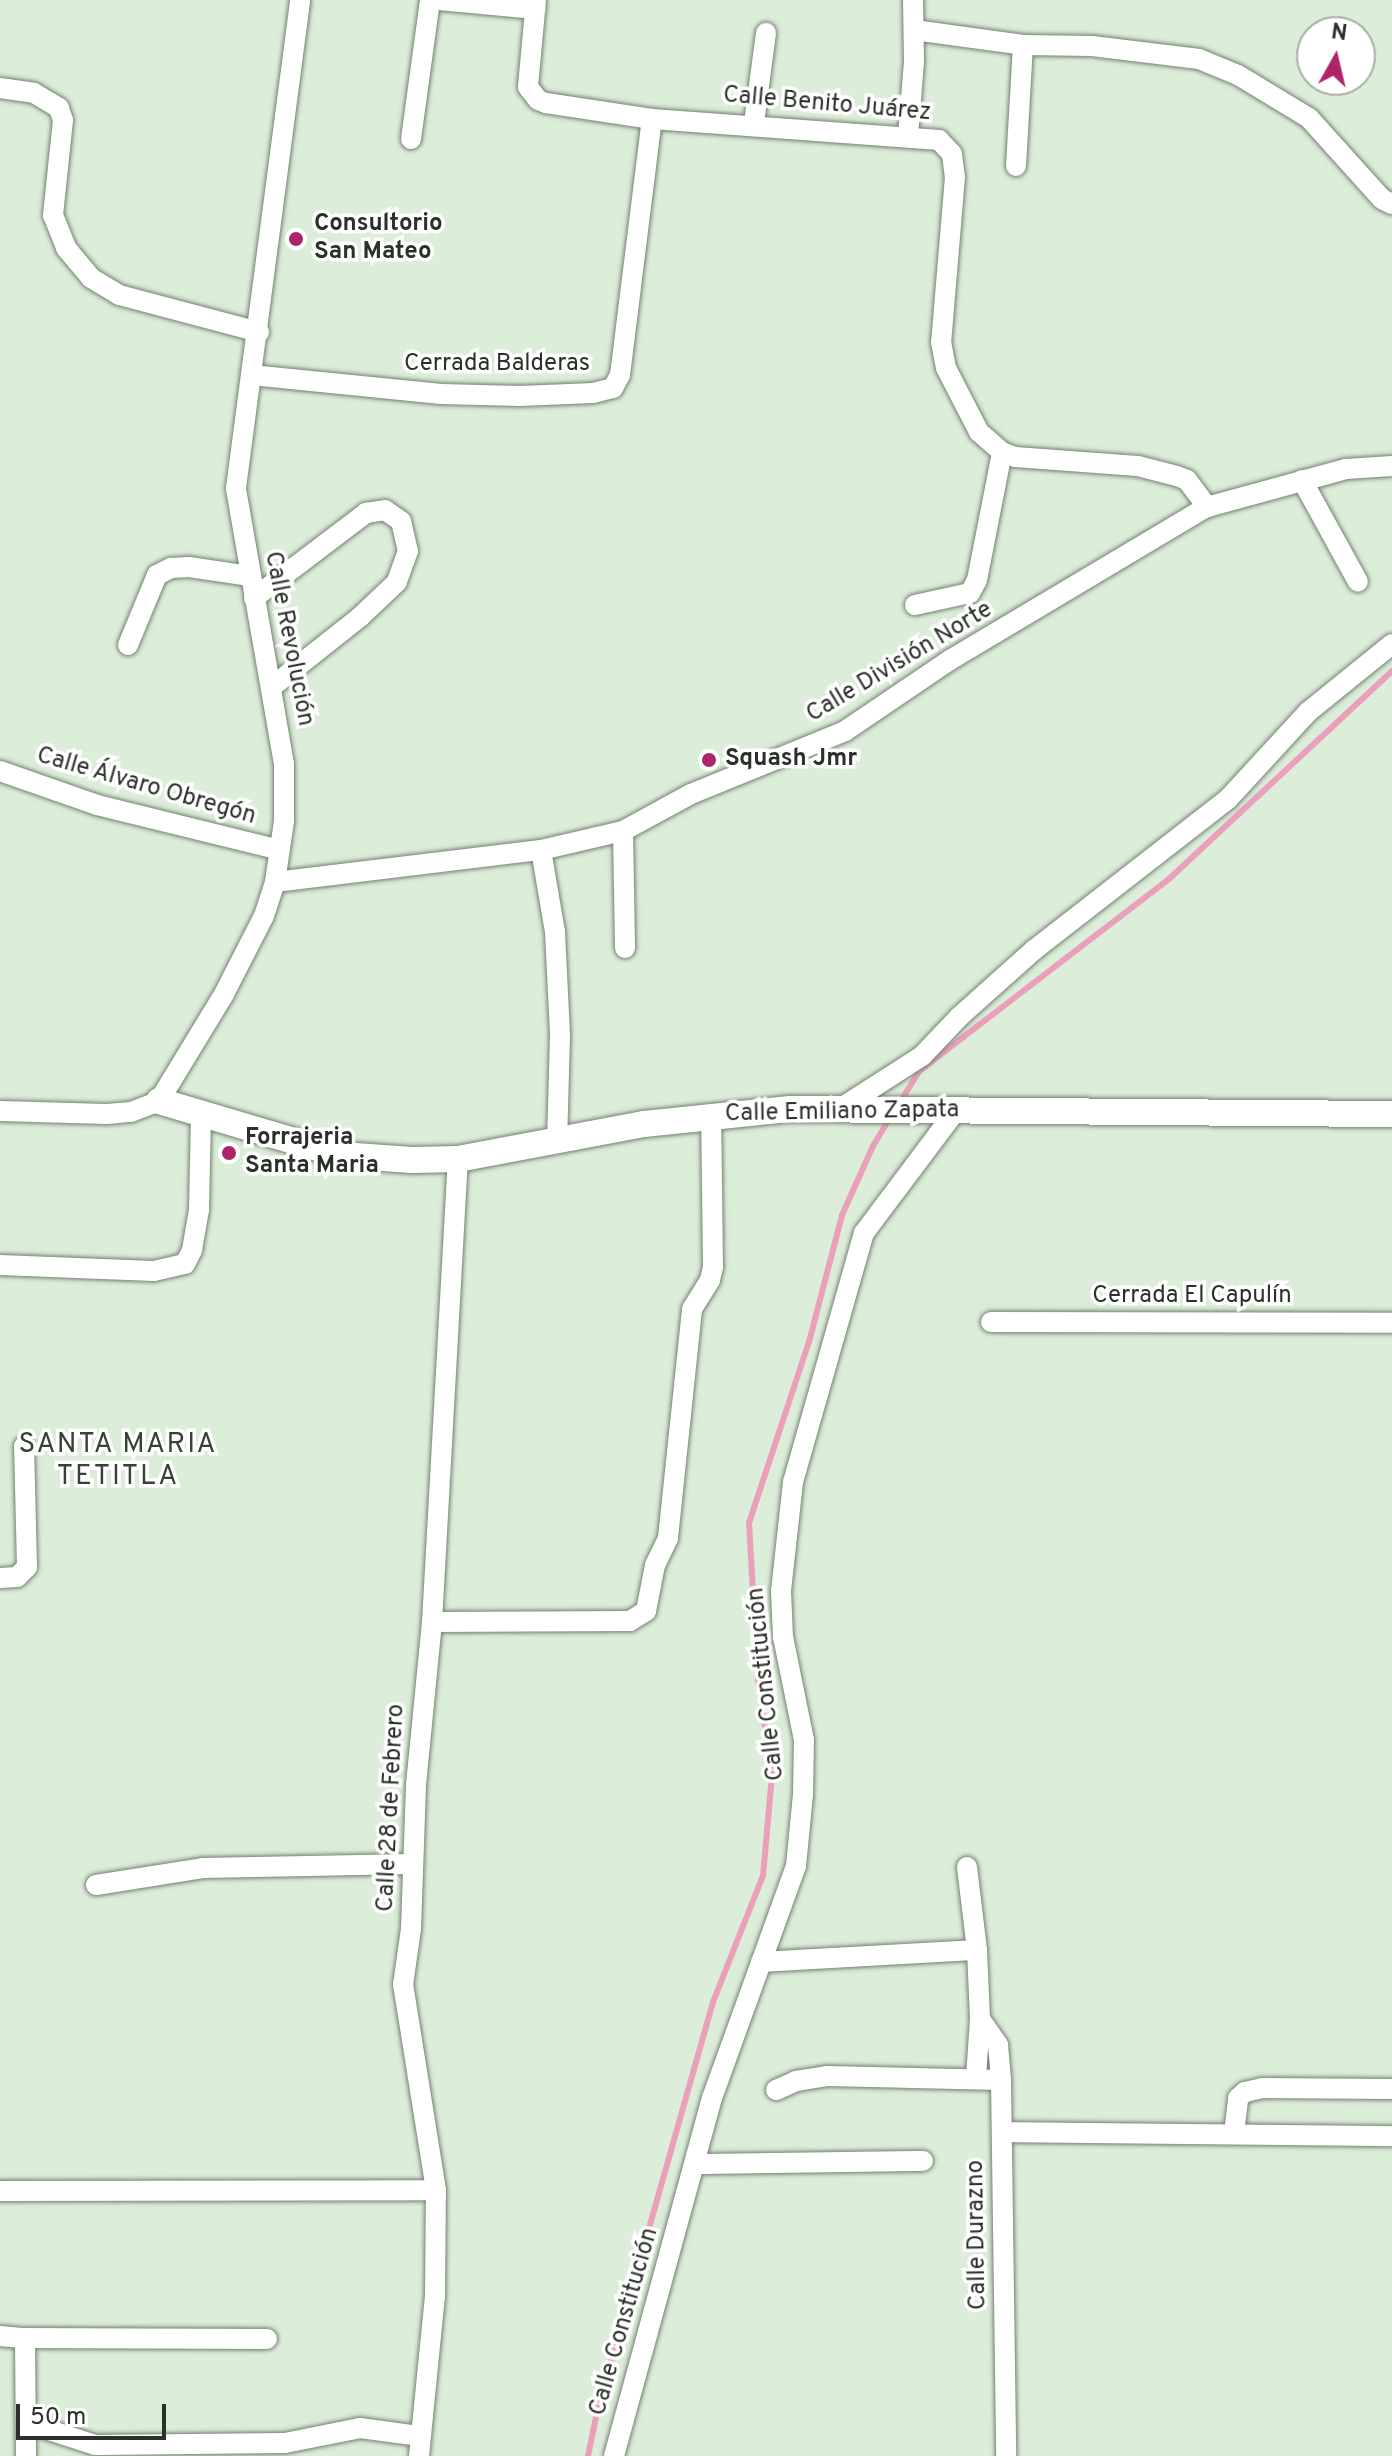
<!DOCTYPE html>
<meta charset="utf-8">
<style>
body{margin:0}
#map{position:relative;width:1392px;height:2456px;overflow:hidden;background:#dcedd9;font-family:Overpass,sans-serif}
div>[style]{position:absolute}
.stream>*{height:6px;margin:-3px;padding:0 3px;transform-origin:3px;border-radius:3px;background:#eaa0bb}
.roads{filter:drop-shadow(0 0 2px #728270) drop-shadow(0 0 2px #728270)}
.minor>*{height:20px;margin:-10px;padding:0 10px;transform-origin:10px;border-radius:10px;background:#fff}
.tertiary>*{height:26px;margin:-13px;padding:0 13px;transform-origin:13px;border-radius:13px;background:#fff}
.dots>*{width:22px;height:22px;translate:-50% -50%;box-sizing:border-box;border:4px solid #fff;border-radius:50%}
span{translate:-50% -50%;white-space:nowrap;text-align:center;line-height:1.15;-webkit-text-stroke:7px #fff;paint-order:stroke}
.street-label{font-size:24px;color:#2a3129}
.poi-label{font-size:24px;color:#2a3129;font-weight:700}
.left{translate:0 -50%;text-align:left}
.quarter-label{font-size:28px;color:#354333;letter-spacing:2px}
.north{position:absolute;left:1296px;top:16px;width:80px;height:80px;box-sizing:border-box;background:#fff;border:2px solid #aaada9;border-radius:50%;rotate:8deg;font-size:22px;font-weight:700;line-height:32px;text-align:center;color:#2a3129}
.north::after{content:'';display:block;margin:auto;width:28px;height:36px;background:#ad2568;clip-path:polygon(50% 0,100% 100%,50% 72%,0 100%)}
.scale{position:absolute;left:16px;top:2404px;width:150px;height:36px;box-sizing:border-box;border:4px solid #2a3129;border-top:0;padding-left:10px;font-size:24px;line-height:28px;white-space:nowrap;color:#2a3129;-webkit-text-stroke:6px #fff;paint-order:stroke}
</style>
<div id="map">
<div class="stream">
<div style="left:900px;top:1102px;width:36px;rotate:-58deg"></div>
<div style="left:919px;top:1071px;width:315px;rotate:-37.5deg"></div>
<div style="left:1169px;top:879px;width:305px;rotate:-43deg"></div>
<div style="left:588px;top:2456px;width:45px;rotate:-78.4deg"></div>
<div style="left:597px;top:2412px;width:426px;rotate:-74.2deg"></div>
<div style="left:713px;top:2002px;width:136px;rotate:-68.4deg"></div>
<div style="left:763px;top:1876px;width:101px;rotate:-84.9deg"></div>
<div style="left:772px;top:1775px;width:97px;rotate:-98.3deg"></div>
<div style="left:758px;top:1679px;width:156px;rotate:-93.3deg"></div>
<div style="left:749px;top:1523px;width:191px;rotate:-71.7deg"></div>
<div style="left:809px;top:1342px;width:131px;rotate:-75.4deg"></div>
<div style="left:842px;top:1215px;width:76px;rotate:-65.8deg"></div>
<div style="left:873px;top:1146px;width:33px;rotate:-59deg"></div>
</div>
<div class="roads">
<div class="minor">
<div style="left:439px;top:0;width:97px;rotate:5.3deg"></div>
<div style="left:536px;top:0;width:87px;rotate:95.3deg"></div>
<div style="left:528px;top:87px;width:16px;rotate:52deg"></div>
<div style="left:538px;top:100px;width:9px;rotate:21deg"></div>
<div style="left:546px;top:103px;width:107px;rotate:8.6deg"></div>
<div style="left:652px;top:119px;width:288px;rotate:4.2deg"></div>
<div style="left:939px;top:140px;width:19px;rotate:47deg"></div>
<div style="left:952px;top:154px;width:23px;rotate:83deg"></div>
<div style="left:955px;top:177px;width:166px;rotate:94.8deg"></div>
<div style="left:941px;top:342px;width:26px;rotate:79deg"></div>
<div style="left:946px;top:368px;width:72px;rotate:62.7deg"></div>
<div style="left:979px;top:432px;width:30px;rotate:41deg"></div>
<div style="left:1002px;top:452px;width:14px;rotate:21deg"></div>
<div style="left:1015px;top:457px;width:123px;rotate:4.2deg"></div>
<div style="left:1138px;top:466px;width:40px;rotate:14.4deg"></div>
<div style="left:1177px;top:476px;width:11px;rotate:22deg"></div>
<div style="left:1187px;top:480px;width:34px;rotate:53deg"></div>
<div style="left:914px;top:30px;width:110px;rotate:7.8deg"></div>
<div style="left:1023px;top:45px;width:69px;rotate:0.8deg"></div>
<div style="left:1092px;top:46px;width:108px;rotate:6.9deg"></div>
<div style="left:1199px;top:59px;width:42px;rotate:22.3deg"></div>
<div style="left:1238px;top:75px;width:83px;rotate:31.2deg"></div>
<div style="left:1309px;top:118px;width:109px;rotate:48deg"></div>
<div style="left:1382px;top:199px;width:11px;rotate:27deg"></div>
<div style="left:0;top:88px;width:34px;rotate:8deg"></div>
<div style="left:34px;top:93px;width:29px;rotate:31deg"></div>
<div style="left:59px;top:108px;width:13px;rotate:72deg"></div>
<div style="left:63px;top:120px;width:96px;rotate:96deg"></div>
<div style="left:53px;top:215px;width:35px;rotate:68deg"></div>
<div style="left:66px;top:248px;width:39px;rotate:50deg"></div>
<div style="left:91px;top:278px;width:33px;rotate:31deg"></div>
<div style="left:119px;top:295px;width:145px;rotate:14.8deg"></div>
<div style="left:754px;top:123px;width:91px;rotate:-82.4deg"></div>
<div style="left:908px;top:136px;width:74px;rotate:-85.4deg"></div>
<div style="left:914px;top:62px;width:62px;rotate:-90.9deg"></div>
<div style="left:411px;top:139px;width:140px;rotate:-82.2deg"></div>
<div style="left:1016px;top:166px;width:121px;rotate:-86.7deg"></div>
<div style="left:251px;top:375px;width:191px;rotate:5.7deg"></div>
<div style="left:441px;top:394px;width:79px;rotate:1.5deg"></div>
<div style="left:520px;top:396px;width:73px;rotate:-2.4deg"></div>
<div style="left:593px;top:393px;width:21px;rotate:-14deg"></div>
<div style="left:613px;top:388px;width:15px;rotate:-62deg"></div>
<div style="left:620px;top:375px;width:258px;rotate:-82.9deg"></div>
<div style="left:1302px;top:480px;width:116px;rotate:61.2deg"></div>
<div style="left:254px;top:598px;width:141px;rotate:-37.2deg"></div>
<div style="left:366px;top:513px;width:19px;rotate:-9deg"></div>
<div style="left:385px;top:510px;width:19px;rotate:35deg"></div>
<div style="left:401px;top:521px;width:31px;rotate:77deg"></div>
<div style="left:408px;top:551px;width:33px;rotate:110deg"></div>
<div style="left:397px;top:582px;width:51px;rotate:136.6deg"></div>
<div style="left:360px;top:617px;width:111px;rotate:141.6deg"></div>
<div style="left:915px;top:605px;width:56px;rotate:-12.3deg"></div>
<div style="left:970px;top:593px;width:15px;rotate:-62deg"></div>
<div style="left:977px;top:580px;width:130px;rotate:-78.9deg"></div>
<div style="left:128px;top:645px;width:76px;rotate:-67.5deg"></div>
<div style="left:157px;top:575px;width:16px;rotate:-27deg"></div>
<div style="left:171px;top:568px;width:18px;rotate:-3deg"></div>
<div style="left:189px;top:567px;width:62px;rotate:8.4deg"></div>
<div style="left:0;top:771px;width:103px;rotate:19.3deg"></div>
<div style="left:97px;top:805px;width:188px;rotate:13.8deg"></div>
<div style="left:623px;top:831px;width:117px;rotate:89deg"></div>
<div style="left:541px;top:850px;width:83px;rotate:80.3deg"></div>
<div style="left:555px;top:932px;width:104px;rotate:87.2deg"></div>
<div style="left:560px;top:1036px;width:105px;rotate:91.6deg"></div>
<div style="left:275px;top:882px;width:268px;rotate:-6.9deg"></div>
<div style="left:541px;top:850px;width:84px;rotate:-13deg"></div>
<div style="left:623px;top:831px;width:77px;rotate:-28.6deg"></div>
<div style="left:691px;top:794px;width:166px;rotate:-22.2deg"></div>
<div style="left:845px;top:731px;width:127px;rotate:-34.1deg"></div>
<div style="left:950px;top:660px;width:299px;rotate:-30.8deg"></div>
<div style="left:1207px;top:507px;width:144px;rotate:-15.3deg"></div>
<div style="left:1346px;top:469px;width:46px;rotate:-3.7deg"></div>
<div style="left:841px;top:1108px;width:96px;rotate:-32.7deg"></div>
<div style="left:922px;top:1056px;width:54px;rotate:-46.5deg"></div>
<div style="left:959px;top:1017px;width:101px;rotate:-41.8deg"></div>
<div style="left:1034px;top:950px;width:246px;rotate:-37.9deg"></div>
<div style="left:1228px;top:799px;width:118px;rotate:-47.4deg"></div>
<div style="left:1308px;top:712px;width:108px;rotate:-39deg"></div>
<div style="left:0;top:1111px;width:107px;rotate:1.6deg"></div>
<div style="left:107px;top:1114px;width:24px;rotate:-5deg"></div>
<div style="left:131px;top:1112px;width:30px;rotate:-21deg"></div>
<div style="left:159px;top:1101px;width:125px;rotate:-58.7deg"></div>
<div style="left:224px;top:994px;width:88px;rotate:-62.9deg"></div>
<div style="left:264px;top:916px;width:36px;rotate:-72deg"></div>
<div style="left:275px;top:882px;width:62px;rotate:-81.6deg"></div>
<div style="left:284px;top:821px;width:57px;rotate:-90deg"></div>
<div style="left:284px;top:764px;width:280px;rotate:-99.9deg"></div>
<div style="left:236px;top:488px;width:492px;rotate:-82.5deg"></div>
<div style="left:0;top:1265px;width:154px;rotate:2.2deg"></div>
<div style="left:154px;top:1271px;width:32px;rotate:-13deg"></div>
<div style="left:185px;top:1264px;width:16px;rotate:-63deg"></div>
<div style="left:192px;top:1250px;width:41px;rotate:-80.1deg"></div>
<div style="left:199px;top:1210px;width:96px;rotate:-88.8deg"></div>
<div style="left:991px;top:1322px;width:401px;rotate:0.1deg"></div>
<div style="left:0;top:1578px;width:17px;rotate:-3deg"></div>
<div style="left:17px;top:1577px;width:14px;rotate:-45deg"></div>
<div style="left:27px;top:1567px;width:121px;rotate:-91.4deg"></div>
<div style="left:432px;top:1622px;width:198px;rotate:-0.3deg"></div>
<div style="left:630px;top:1621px;width:19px;rotate:-32deg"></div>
<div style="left:646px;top:1611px;width:47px;rotate:-78.9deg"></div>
<div style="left:655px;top:1565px;width:30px;rotate:-64deg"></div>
<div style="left:668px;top:1538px;width:230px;rotate:-84deg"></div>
<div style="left:692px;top:1309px;width:34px;rotate:-58deg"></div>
<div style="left:710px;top:1280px;width:13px;rotate:-77deg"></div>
<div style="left:713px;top:1267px;width:153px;rotate:-90.7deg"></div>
<div style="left:967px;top:1867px;width:84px;rotate:83.1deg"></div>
<div style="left:977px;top:1950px;width:69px;rotate:87.5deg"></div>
<div style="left:980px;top:2019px;width:59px;rotate:93.9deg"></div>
<div style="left:96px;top:1885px;width:108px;rotate:-9deg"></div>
<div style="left:203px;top:1868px;width:209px;rotate:-1.1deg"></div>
<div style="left:761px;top:1962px;width:216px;rotate:-3.2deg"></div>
<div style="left:980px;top:2019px;width:32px;rotate:55deg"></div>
<div style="left:998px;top:2045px;width:35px;rotate:85deg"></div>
<div style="left:1001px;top:2080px;width:376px;rotate:89.2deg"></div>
<div style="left:776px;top:2090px;width:22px;rotate:-24deg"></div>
<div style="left:796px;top:2081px;width:31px;rotate:-9deg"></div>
<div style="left:827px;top:2076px;width:174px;rotate:1.3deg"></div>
<div style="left:1003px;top:2132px;width:389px;rotate:0.6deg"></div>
<div style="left:1234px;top:2133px;width:35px;rotate:-83deg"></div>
<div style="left:1238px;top:2098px;width:9px;rotate:-41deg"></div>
<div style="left:1245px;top:2092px;width:17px;rotate:-13deg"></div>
<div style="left:1262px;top:2088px;width:130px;rotate:0.4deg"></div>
<div style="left:695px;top:2164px;width:228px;rotate:-0.8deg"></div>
<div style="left:0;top:2191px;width:436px;rotate:-0.1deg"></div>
<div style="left:0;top:2336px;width:25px;rotate:5deg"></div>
<div style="left:25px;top:2338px;width:118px;rotate:89.5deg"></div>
<div style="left:25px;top:2338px;width:242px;rotate:0.2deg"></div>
<div style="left:27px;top:2423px;width:71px;rotate:17.9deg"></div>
<div style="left:95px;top:2445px;width:190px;rotate:-0.6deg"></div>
<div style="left:285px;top:2443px;width:76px;rotate:-11.3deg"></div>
<div style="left:360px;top:2428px;width:61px;rotate:7.6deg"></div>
<div style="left:419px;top:2456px;width:160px;rotate:-84.3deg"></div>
<div style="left:435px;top:2297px;width:107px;rotate:-89.5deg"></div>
<div style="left:436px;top:2190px;width:208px;rotate:-99.1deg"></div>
<div style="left:403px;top:1985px;width:57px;rotate:-81.9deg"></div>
<div style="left:411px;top:1929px;width:144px;rotate:-88deg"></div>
<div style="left:416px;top:1785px;width:164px;rotate:-84.4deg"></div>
<div style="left:432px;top:1622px;width:464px;rotate:-86.8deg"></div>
<div style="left:614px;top:2456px;width:371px;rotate:-74.7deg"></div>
<div style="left:712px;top:2098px;width:247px;rotate:-70.1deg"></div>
<div style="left:796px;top:1866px;width:71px;rotate:-84.4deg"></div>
<div style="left:803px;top:1795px;width:55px;rotate:-89deg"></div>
<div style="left:804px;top:1740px;width:105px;rotate:-101.5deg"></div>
<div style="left:783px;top:1637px;width:46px;rotate:-92.5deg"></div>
<div style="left:781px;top:1591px;width:110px;rotate:-83.7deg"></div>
<div style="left:793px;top:1482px;width:259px;rotate:-74.1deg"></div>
<div style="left:864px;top:1233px;width:151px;rotate:-53.1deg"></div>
</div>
<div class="tertiary">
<div style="left:159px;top:1101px;width:190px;rotate:16.5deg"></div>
<div style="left:341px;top:1155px;width:71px;rotate:4deg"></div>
<div style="left:412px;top:1160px;width:46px;rotate:-1.2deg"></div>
<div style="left:458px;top:1159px;width:189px;rotate:-10.7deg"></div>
<div style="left:644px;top:1124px;width:147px;rotate:-5.9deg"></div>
<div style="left:790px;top:1109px;width:602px;rotate:0.48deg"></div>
</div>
</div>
<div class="dots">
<div style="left:296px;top:239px;background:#ad2568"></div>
<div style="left:709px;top:760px;background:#ad2568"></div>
<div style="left:229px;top:1153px;background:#ad2568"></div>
</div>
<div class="street-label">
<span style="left:827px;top:105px;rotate:5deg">Calle Benito Juárez</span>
<span style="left:497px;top:365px">Cerrada Balderas</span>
<span style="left:288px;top:639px;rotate:79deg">Calle Revolución</span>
<span style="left:900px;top:663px;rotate:-31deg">Calle División Norte</span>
<span style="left:146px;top:787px;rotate:16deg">Calle Álvaro Obregón</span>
<span style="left:842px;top:1113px;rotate:-1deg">Calle Emiliano Zapata</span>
<span style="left:1192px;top:1297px">Cerrada El Capulín</span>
<span style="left:767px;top:1684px;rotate:-96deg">Calle Constitución</span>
<span style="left:392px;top:1808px;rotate:-87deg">Calle 28 de Febrero</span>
<span style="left:978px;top:2235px;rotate:-91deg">Calle Durazno</span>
<span style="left:625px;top:2322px;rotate:-74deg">Calle Constitución</span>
</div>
<div class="poi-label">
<span class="left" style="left:314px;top:239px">Consultorio<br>San Mateo</span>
<span class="left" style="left:725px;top:760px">Squash Jmr</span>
<span class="left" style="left:245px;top:1153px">Forrajeria<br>Santa Maria</span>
</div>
<div class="quarter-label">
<span style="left:118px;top:1461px">SANTA MARIA<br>TETITLA</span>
</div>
<div class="north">N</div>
<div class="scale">50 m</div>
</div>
